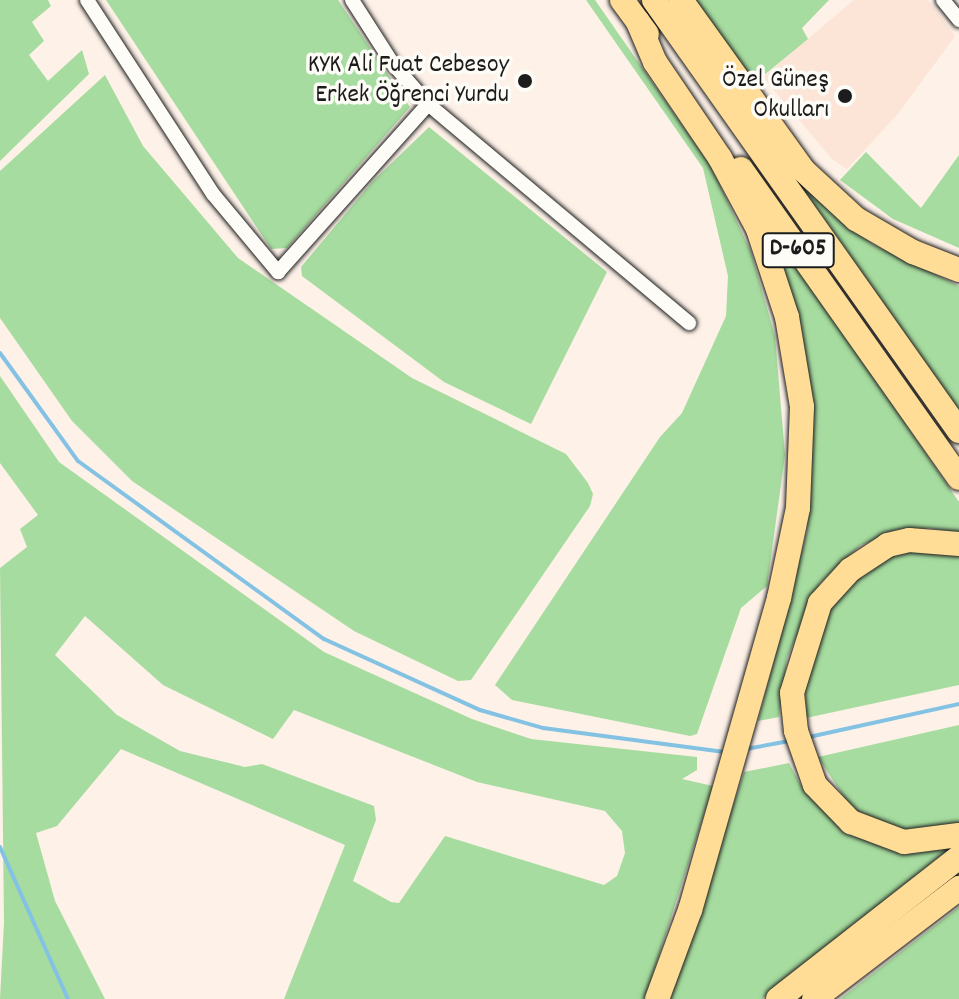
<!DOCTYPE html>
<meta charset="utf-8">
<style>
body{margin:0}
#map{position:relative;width:959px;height:999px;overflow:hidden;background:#fdf1e8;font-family:Dekko,sans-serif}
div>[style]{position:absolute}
.built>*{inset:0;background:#fce4d6}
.green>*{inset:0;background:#a6dc9f}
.stream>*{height:4px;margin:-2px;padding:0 2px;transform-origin:2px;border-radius:2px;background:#84c2e4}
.roads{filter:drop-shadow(0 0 2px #1c1c1c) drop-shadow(0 0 2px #1c1c1c)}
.street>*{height:14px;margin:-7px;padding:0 7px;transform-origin:7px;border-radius:7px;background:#fdfcf7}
.highway>*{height:24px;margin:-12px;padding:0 12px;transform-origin:12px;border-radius:12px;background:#ffdd96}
.dots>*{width:22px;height:22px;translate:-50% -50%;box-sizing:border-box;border:4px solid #fdfcf7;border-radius:50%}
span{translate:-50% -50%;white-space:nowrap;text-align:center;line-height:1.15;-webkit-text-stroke:7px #fdfcf7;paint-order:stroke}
.shield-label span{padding:2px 6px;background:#fdfcf7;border:2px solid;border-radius:6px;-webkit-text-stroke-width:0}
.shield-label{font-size:24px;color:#1c1c1c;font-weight:700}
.poi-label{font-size:26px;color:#1c1c1c}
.right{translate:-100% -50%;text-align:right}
</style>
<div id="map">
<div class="built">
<div style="clip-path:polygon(854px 0,928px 0,955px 36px,897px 115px,847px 169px,832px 159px,763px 77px)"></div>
</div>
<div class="green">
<div style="clip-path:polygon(0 0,48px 0,51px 6px,32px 22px,44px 41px,29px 55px,48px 81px,82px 50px,89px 74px,0 161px)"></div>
<div style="clip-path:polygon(106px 0,338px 0,410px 107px,287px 248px,271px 249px)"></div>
<div style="clip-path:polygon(586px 0,595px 0,712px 168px,751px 252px,775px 336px,785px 455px,767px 586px,741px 608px,697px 734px,690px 736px,512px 700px,495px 685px,660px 437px,682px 413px,726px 316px,728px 276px,703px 168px)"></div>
<div style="clip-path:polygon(694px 0,829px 0,802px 28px,808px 39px,753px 84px)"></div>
<div style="clip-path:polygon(105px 75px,143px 146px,238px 258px,412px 378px,566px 454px,588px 483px,593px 494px,590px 506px,471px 680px,458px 681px,354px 631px,132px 481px,72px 421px,0 318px,0 171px)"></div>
<div style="clip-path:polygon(429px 127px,607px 272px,531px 424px,444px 382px,302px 276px,301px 267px,373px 181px)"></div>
<div style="clip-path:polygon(776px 150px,816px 197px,872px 244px,959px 286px,959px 411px)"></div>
<div style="clip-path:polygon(866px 152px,921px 208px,959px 155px,959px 248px,893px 219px,840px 180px)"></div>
<div style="clip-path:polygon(751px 198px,959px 502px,959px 534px,930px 528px,895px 532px,861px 545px,820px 583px,787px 658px,779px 717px,758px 721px,807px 531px,812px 393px,799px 319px)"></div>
<div style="clip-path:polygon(evenodd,0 376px,59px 462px,324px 652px,472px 719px,531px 739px,697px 757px,697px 770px,682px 779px,713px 786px,645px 999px,284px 999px,345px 845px,121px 749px,57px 826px,36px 833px,55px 901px,105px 999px,0 999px,4px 922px,0 568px,27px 547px,20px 529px,38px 515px,0 463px,0 376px,85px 616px,163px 685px,273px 739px,294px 710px,477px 782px,605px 811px,622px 831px,625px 853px,617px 876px,604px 885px,445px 836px,399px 903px,391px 902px,353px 881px,376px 820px,374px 806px,262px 764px,245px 767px,180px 751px,117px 715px,55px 655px,85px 616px)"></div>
<div style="clip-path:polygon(918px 548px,959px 553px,959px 685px,806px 718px,805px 679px,822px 623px,846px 587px,891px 555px)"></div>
<div style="clip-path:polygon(959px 725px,959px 825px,914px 836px,851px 808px,818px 757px)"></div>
<div style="clip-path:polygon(789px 763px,803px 789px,808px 787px,821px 805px,954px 845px,762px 999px,670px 999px,744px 772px)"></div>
<div style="clip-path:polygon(959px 907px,959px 999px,840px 999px)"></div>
</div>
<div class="stream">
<div style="left:0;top:353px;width:133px;rotate:54.2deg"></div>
<div style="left:78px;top:461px;width:304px;rotate:35.9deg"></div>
<div style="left:324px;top:639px;width:171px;rotate:24.5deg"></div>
<div style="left:480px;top:710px;width:66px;rotate:15.9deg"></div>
<div style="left:543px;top:728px;width:185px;rotate:7.5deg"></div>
<div style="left:809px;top:737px;width:154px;rotate:-12.4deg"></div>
<div style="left:746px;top:749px;width:44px;rotate:-10.5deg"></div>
<div style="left:0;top:847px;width:167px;rotate:65.9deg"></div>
</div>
<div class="roads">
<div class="street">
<div style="left:87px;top:0;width:231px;rotate:57deg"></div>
<div style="left:213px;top:194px;width:102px;rotate:50.2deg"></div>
<div style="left:278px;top:272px;width:225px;rotate:-48.2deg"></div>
<div style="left:352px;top:0;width:76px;rotate:57.4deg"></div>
<div style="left:393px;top:64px;width:53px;rotate:48.8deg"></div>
<div style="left:428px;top:104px;width:341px;rotate:40deg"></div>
<div style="left:943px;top:0;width:26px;rotate:51deg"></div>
</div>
<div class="highway">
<div style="left:622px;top:0;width:42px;rotate:53.7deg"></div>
<div style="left:654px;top:0;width:528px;rotate:54.71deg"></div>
<div style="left:681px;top:0;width:209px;rotate:54.3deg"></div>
<div style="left:803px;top:170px;width:72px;rotate:42.8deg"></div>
<div style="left:856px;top:219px;width:66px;rotate:30.1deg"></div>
<div style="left:913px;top:252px;width:49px;rotate:21.4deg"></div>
<div style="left:638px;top:22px;width:43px;rotate:67deg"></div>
<div style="left:655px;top:62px;width:116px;rotate:55.9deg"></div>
<div style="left:720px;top:158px;width:81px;rotate:61.8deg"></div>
<div style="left:758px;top:229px;width:93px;rotate:71.8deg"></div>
<div style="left:787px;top:317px;width:91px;rotate:80.5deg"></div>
<div style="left:802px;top:407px;width:101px;rotate:92.3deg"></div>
<div style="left:798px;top:508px;width:92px;rotate:101.9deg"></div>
<div style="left:779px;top:598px;width:324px;rotate:105.9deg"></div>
<div style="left:690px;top:910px;width:95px;rotate:110.3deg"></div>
<div style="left:741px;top:169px;width:378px;rotate:54.8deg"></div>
<div style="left:959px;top:544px;width:50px;rotate:-175.4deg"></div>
<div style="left:909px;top:540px;width:22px;rotate:167deg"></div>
<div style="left:888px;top:545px;width:45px;rotate:146.7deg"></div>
<div style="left:850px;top:570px;width:45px;rotate:132.3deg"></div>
<div style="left:820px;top:603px;width:94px;rotate:107.3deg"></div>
<div style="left:792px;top:693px;width:38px;rotate:84deg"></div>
<div style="left:796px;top:731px;width:57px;rotate:70.6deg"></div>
<div style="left:815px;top:785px;width:52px;rotate:45.8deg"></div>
<div style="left:851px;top:822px;width:57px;rotate:20.7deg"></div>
<div style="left:904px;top:842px;width:55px;rotate:-7.3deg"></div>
<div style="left:778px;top:999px;width:230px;rotate:-38.1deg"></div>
<div style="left:814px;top:999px;width:183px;rotate:-37.4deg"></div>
</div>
</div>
<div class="dots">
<div style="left:525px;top:81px;background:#1c1c1c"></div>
<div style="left:845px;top:96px;background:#1c1c1c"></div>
</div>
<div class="shield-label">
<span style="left:798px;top:250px">D-605</span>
</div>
<div class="poi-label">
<span class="right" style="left:509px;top:81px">KYK Ali Fuat Cebesoy<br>Erkek Öğrenci Yurdu</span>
<span class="right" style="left:829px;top:96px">Özel Güneş<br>Okulları</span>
</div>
</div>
